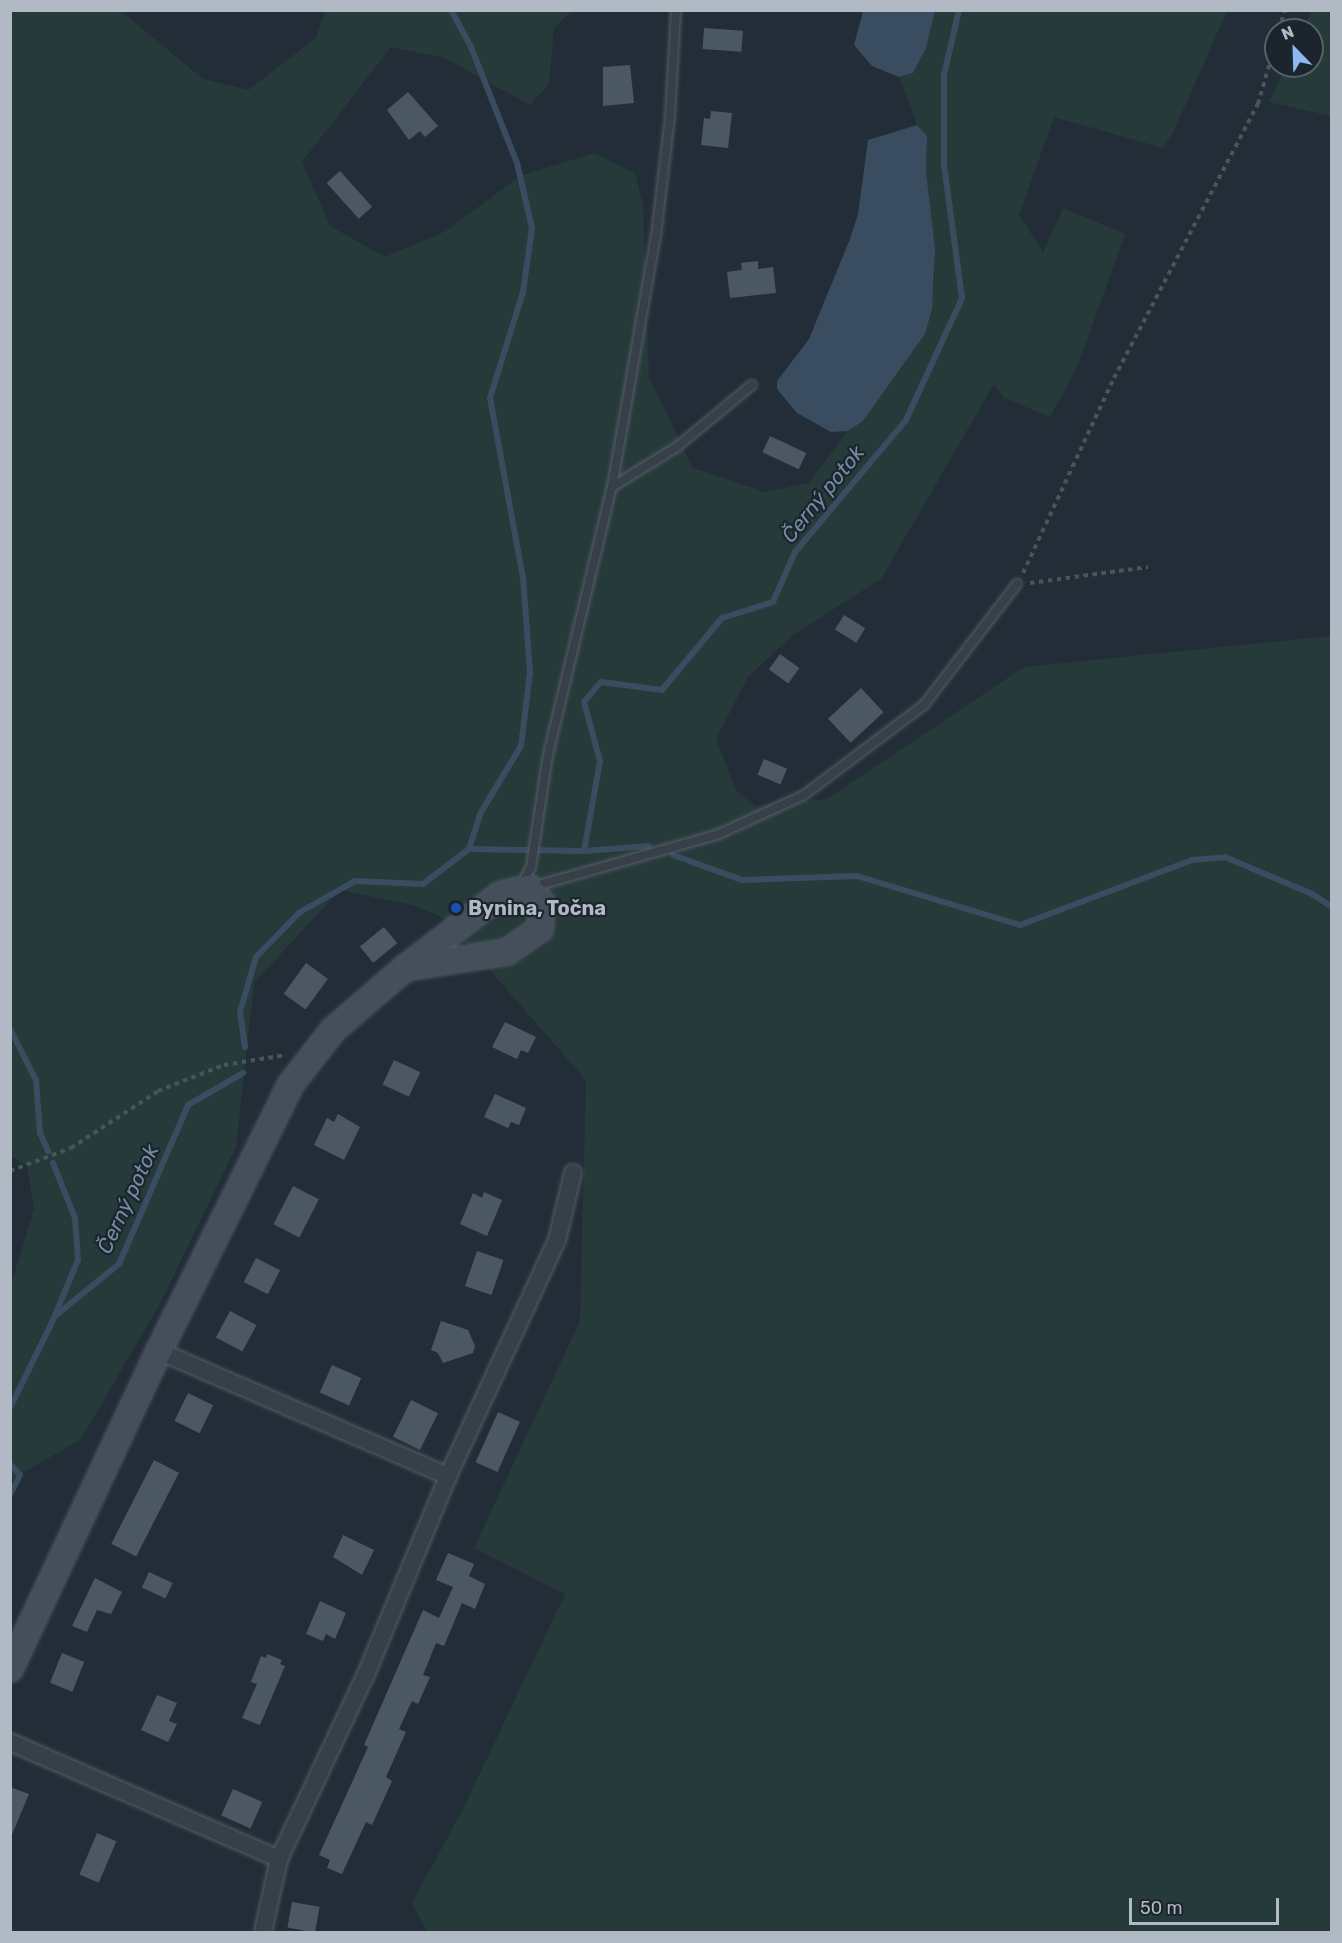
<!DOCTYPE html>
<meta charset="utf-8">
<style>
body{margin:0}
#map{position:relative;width:1342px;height:1943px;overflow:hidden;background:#232d38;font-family:Rubik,sans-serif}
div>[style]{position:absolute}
.green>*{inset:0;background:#263a3a}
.water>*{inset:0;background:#3a4c60}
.stream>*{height:6px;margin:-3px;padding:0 3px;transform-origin:3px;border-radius:3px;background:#3a4c60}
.building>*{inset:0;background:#4b5863;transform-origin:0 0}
.path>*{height:4px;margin-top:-2px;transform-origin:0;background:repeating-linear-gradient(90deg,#455758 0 4.5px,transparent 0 9px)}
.roads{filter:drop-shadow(0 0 2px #545d66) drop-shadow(0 0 2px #545d66)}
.lane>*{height:8px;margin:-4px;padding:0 4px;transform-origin:4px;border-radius:4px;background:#373f48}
.street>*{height:16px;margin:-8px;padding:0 8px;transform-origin:8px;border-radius:8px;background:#373f48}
.secondary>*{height:24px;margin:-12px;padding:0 12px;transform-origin:12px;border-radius:12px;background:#454e5b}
.dots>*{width:16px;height:16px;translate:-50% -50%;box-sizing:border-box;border:3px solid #1c242d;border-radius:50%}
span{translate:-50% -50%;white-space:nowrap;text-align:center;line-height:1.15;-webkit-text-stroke:4.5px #1c242d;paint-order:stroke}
.poi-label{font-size:20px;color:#b1bac4;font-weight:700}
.left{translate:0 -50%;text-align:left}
.water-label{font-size:21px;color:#748ca6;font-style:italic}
.frame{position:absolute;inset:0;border:12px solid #b1bac4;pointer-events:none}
.north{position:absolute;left:1264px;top:18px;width:60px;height:60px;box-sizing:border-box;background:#1c242d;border:2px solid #586069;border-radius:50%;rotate:337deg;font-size:16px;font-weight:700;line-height:24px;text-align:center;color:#b1bac4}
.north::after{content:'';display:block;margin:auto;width:21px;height:27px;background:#8cb8ef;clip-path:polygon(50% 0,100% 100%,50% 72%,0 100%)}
.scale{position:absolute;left:1129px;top:1898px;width:150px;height:27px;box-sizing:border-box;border:3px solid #b1bac4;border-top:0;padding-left:8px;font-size:18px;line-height:21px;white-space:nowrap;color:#b1bac4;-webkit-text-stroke:4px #1c242d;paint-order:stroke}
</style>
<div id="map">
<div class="green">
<div style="clip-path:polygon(11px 11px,121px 11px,203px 79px,248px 90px,316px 38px,325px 11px,572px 11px,554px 28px,549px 84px,530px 105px,444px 58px,391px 47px,302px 162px,330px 226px,385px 257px,446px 231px,520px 176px,595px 153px,635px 173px,643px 205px,649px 378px,693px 468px,765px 492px,809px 483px,848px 431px,863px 421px,925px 334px,935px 279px,926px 172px,927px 136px,917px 125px,899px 77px,913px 73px,926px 48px,935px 11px,1227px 11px,1173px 133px,1163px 148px,1054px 117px,1019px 215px,1043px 252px,1063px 208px,1125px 234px,1077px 368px,1050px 417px,1004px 398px,994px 384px,881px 579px,793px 635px,748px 677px,716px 739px,736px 790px,755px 806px,827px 799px,1024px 667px,1331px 636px,1331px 1932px,427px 1932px,412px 1903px,464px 1807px,565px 1594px,474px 1548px,580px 1321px,586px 1080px,445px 919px,417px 906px,340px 890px,254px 983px,236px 1147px,162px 1300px,81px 1439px,11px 1480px,10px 1288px,34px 1209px,27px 1165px,10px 1156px)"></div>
<div style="clip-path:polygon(1312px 11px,1331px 11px,1331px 116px,1269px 102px,1286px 66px,1312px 66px,1312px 30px,1303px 30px)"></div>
</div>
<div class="water">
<div style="clip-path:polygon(863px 11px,935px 11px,926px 48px,913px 73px,899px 77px,872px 66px,854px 45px)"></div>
<div style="clip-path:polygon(917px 125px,927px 136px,926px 172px,935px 249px,932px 309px,925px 334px,863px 421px,848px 431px,831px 432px,797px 413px,777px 389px,777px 381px,809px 339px,850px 239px,858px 214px,868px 140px)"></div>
</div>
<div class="stream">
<div style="left:451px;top:10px;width:42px;rotate:61.6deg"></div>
<div style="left:471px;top:47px;width:125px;rotate:68.4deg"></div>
<div style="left:517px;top:163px;width:67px;rotate:77deg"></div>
<div style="left:532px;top:228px;width:65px;rotate:98deg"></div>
<div style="left:523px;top:292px;width:111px;rotate:107.3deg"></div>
<div style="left:490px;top:398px;width:182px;rotate:79.6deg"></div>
<div style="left:523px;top:577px;width:95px;rotate:85.8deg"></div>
<div style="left:530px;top:672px;width:75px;rotate:96.9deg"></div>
<div style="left:521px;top:746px;width:77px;rotate:121.2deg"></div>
<div style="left:481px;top:812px;width:39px;rotate:108deg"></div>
<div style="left:584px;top:851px;width:65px;rotate:-4.4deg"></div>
<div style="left:673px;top:855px;width:73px;rotate:19.9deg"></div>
<div style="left:742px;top:880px;width:115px;rotate:-2deg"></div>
<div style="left:857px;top:876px;width:170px;rotate:16.7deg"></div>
<div style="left:1020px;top:925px;width:184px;rotate:-20.7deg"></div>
<div style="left:1192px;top:860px;width:33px;rotate:-5deg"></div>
<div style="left:1225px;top:857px;width:95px;rotate:23deg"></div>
<div style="left:1312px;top:894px;width:24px;rotate:33deg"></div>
<div style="left:10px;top:1029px;width:57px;rotate:63deg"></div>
<div style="left:36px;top:1080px;width:53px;rotate:85.7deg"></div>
<div style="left:40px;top:1133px;width:20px;rotate:66deg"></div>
<div style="left:245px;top:1047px;width:35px;rotate:-98deg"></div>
<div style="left:240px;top:1012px;width:57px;rotate:-73.8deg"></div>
<div style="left:256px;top:957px;width:63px;rotate:-45.6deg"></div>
<div style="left:300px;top:912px;width:63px;rotate:-29.4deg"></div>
<div style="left:355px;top:881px;width:68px;rotate:2.5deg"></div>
<div style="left:423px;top:884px;width:58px;rotate:-37.3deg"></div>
<div style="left:469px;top:849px;width:115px;rotate:1deg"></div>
<div style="left:584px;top:851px;width:91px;rotate:-79.9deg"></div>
<div style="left:600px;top:761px;width:61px;rotate:-105.2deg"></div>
<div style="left:584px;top:702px;width:26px;rotate:-50deg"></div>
<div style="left:601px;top:682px;width:62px;rotate:7.5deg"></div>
<div style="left:662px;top:690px;width:94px;rotate:-50.2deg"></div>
<div style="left:722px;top:618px;width:53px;rotate:-17.4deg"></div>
<div style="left:773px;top:602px;width:55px;rotate:-66.3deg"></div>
<div style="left:795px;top:552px;width:172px;rotate:-49.9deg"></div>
<div style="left:906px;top:420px;width:134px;rotate:-65.3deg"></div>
<div style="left:962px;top:298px;width:135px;rotate:-97.7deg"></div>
<div style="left:944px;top:164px;width:89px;rotate:-90deg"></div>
<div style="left:944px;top:75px;width:67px;rotate:-77deg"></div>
<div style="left:53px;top:1163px;width:59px;rotate:68.2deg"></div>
<div style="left:75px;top:1218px;width:42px;rotate:85.9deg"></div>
<div style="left:78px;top:1260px;width:60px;rotate:112.7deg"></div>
<div style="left:10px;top:1408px;width:102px;rotate:-63.9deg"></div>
<div style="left:55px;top:1316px;width:82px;rotate:-39.1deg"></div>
<div style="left:119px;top:1264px;width:173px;rotate:-66.5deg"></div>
<div style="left:188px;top:1105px;width:64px;rotate:-30.2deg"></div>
<div style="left:10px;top:1464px;width:15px;rotate:48deg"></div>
<div style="left:20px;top:1475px;width:22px;rotate:117deg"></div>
</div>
<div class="building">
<div style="left:704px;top:28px;width:39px;height:21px;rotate:4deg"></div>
<div style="clip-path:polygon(630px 65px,634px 103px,603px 106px,603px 67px)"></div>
<div style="clip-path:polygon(408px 92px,438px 126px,425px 137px,420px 131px,409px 140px,387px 110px)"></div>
<div style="clip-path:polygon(711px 111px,732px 113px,728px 148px,701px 145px,704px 118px,710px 119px)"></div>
<div style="left:340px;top:171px;width:48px;height:18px;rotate:48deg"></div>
<div style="clip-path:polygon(758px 261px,758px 269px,773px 267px,776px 293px,730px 298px,727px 272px,742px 270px,741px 263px)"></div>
<div style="left:770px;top:436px;width:40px;height:18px;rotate:25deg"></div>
<div style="left:844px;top:615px;width:25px;height:17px;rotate:32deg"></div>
<div style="left:780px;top:654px;width:24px;height:19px;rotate:36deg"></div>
<div style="left:861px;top:688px;width:33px;height:45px;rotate:47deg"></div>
<div style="left:764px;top:759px;width:25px;height:17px;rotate:23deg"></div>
<div style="left:384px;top:927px;width:21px;height:31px;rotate:51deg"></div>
<div style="left:306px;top:963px;width:27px;height:38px;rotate:36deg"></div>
<div style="clip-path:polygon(505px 1022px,536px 1037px,528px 1053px,521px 1050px,517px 1059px,492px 1047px)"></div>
<div style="left:394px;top:1060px;width:29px;height:27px;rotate:25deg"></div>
<div style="clip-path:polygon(495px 1094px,526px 1108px,519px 1125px,511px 1122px,508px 1128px,484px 1117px)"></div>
<div style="clip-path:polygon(338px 1114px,360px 1127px,344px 1160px,314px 1145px,327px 1118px,334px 1122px)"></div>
<div style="left:293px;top:1186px;width:29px;height:43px;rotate:27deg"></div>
<div style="clip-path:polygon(484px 1192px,502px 1200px,487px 1236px,460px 1224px,473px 1193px,482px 1198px)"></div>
<div style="left:477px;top:1251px;width:28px;height:37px;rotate:19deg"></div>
<div style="left:256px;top:1258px;width:27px;height:27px;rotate:27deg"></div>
<div style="left:230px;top:1311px;width:30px;height:30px;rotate:28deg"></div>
<div style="clip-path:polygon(441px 1321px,468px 1330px,475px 1346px,473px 1353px,443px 1363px,438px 1353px,431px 1350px)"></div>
<div style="left:332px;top:1365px;width:32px;height:30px;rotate:24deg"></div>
<div style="left:188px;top:1393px;width:28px;height:31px;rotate:26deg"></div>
<div style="left:411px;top:1400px;width:30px;height:41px;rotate:26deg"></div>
<div style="left:498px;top:1412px;width:24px;height:55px;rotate:24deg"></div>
<div style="left:154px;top:1460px;width:28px;height:94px;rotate:27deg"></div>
<div style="clip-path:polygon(343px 1535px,374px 1550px,362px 1575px,333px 1557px)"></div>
<div style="clip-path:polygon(448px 1553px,474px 1564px,469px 1576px,485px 1584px,475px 1609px,462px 1603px,444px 1646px,436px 1643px,423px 1675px,430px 1677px,418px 1704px,412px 1701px,399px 1729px,406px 1732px,386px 1777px,392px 1781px,372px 1825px,366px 1822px,342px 1874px,327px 1868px,330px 1860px,319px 1855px,368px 1747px,364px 1745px,423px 1610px,439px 1618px,453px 1587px,436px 1580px)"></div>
<div style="left:149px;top:1572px;width:26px;height:17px;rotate:25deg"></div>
<div style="clip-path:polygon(95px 1578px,122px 1592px,111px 1614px,97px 1610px,87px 1632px,72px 1626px)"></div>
<div style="clip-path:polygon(320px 1601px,346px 1613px,335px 1639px,326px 1634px,323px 1641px,306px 1634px)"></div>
<div style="left:62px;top:1653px;width:24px;height:32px;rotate:22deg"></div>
<div style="clip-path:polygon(267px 1654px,282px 1660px,280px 1664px,285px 1666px,260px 1725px,242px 1718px,257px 1684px,251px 1682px,261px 1656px,266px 1658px)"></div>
<div style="clip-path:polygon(157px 1695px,177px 1703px,169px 1721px,177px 1724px,168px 1742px,141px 1730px)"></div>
<div style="clip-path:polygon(10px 1787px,29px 1794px,11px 1837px,10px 1837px)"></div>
<div style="left:233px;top:1789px;width:32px;height:29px;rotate:24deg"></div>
<div style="left:97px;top:1833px;width:21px;height:45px;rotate:23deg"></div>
<div style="left:292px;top:1902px;width:28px;height:26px;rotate:10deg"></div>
</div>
<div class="path">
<div style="left:1279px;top:30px;width:21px;rotate:-73deg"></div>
<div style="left:1023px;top:573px;width:215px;rotate:-65deg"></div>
<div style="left:1114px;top:378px;width:310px;rotate:-62.3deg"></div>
<div style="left:1258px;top:104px;width:66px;rotate:-74.1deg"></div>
<div style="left:1030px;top:583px;width:119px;rotate:-7.7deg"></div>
<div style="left:10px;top:1171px;width:65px;rotate:-20.7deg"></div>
<div style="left:71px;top:1148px;width:104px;rotate:-33.2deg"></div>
<div style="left:158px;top:1091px;width:71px;rotate:-21.5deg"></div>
<div style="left:224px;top:1065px;width:63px;rotate:-9.2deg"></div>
</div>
<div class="roads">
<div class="lane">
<div style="left:612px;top:487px;width:78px;rotate:-31.8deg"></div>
<div style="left:678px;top:446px;width:96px;rotate:-39.5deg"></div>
<div style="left:521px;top:885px;width:21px;rotate:-61deg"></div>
<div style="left:531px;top:867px;width:113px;rotate:-81.4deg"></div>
<div style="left:548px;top:755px;width:276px;rotate:-76.6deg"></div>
<div style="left:612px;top:487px;width:255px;rotate:-80.1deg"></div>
<div style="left:656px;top:236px;width:120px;rotate:-83.3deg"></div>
<div style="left:670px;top:117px;width:107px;rotate:-86.8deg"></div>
<div style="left:532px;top:887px;width:194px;rotate:-15.8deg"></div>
<div style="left:719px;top:834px;width:94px;rotate:-24.6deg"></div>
<div style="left:804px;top:795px;width:150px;rotate:-36.9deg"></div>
<div style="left:924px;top:705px;width:153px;rotate:-52.5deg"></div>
</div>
<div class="street">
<div style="left:159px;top:1351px;width:315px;rotate:23.4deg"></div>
<div style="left:10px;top:1742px;width:293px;rotate:23.5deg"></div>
<div style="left:263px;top:1932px;width:75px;rotate:-77.6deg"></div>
<div style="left:279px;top:1859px;width:207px;rotate:-64.8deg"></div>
<div style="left:367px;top:1672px;width:212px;rotate:-67.5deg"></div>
<div style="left:448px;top:1476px;width:260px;rotate:-65.2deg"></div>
<div style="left:557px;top:1240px;width:69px;rotate:-76.6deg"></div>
</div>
<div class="secondary">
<div style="left:10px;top:1669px;width:351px;rotate:-64.9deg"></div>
<div style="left:159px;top:1351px;width:298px;rotate:-63.7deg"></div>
<div style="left:291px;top:1084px;width:68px;rotate:-52.1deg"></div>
<div style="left:333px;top:1030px;width:95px;rotate:-40.7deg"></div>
<div style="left:405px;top:968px;width:120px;rotate:-37.5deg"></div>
<div style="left:500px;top:895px;width:30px;rotate:-14deg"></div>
<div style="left:529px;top:888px;width:20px;rotate:49deg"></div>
<div style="left:542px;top:903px;width:26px;rotate:94deg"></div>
<div style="left:540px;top:929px;width:40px;rotate:145.1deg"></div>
<div style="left:507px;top:952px;width:103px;rotate:171.1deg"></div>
</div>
</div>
<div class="dots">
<div style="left:456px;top:908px;background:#1a4fb4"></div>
</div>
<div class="poi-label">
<span class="left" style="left:468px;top:908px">Bynina, Točna</span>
</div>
<div class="water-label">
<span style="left:823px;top:494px;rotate:-51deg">Černý potok</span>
<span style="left:128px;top:1199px;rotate:-65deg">Černý potok</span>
</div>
<div class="frame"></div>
<div class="north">N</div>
<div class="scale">50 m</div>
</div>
